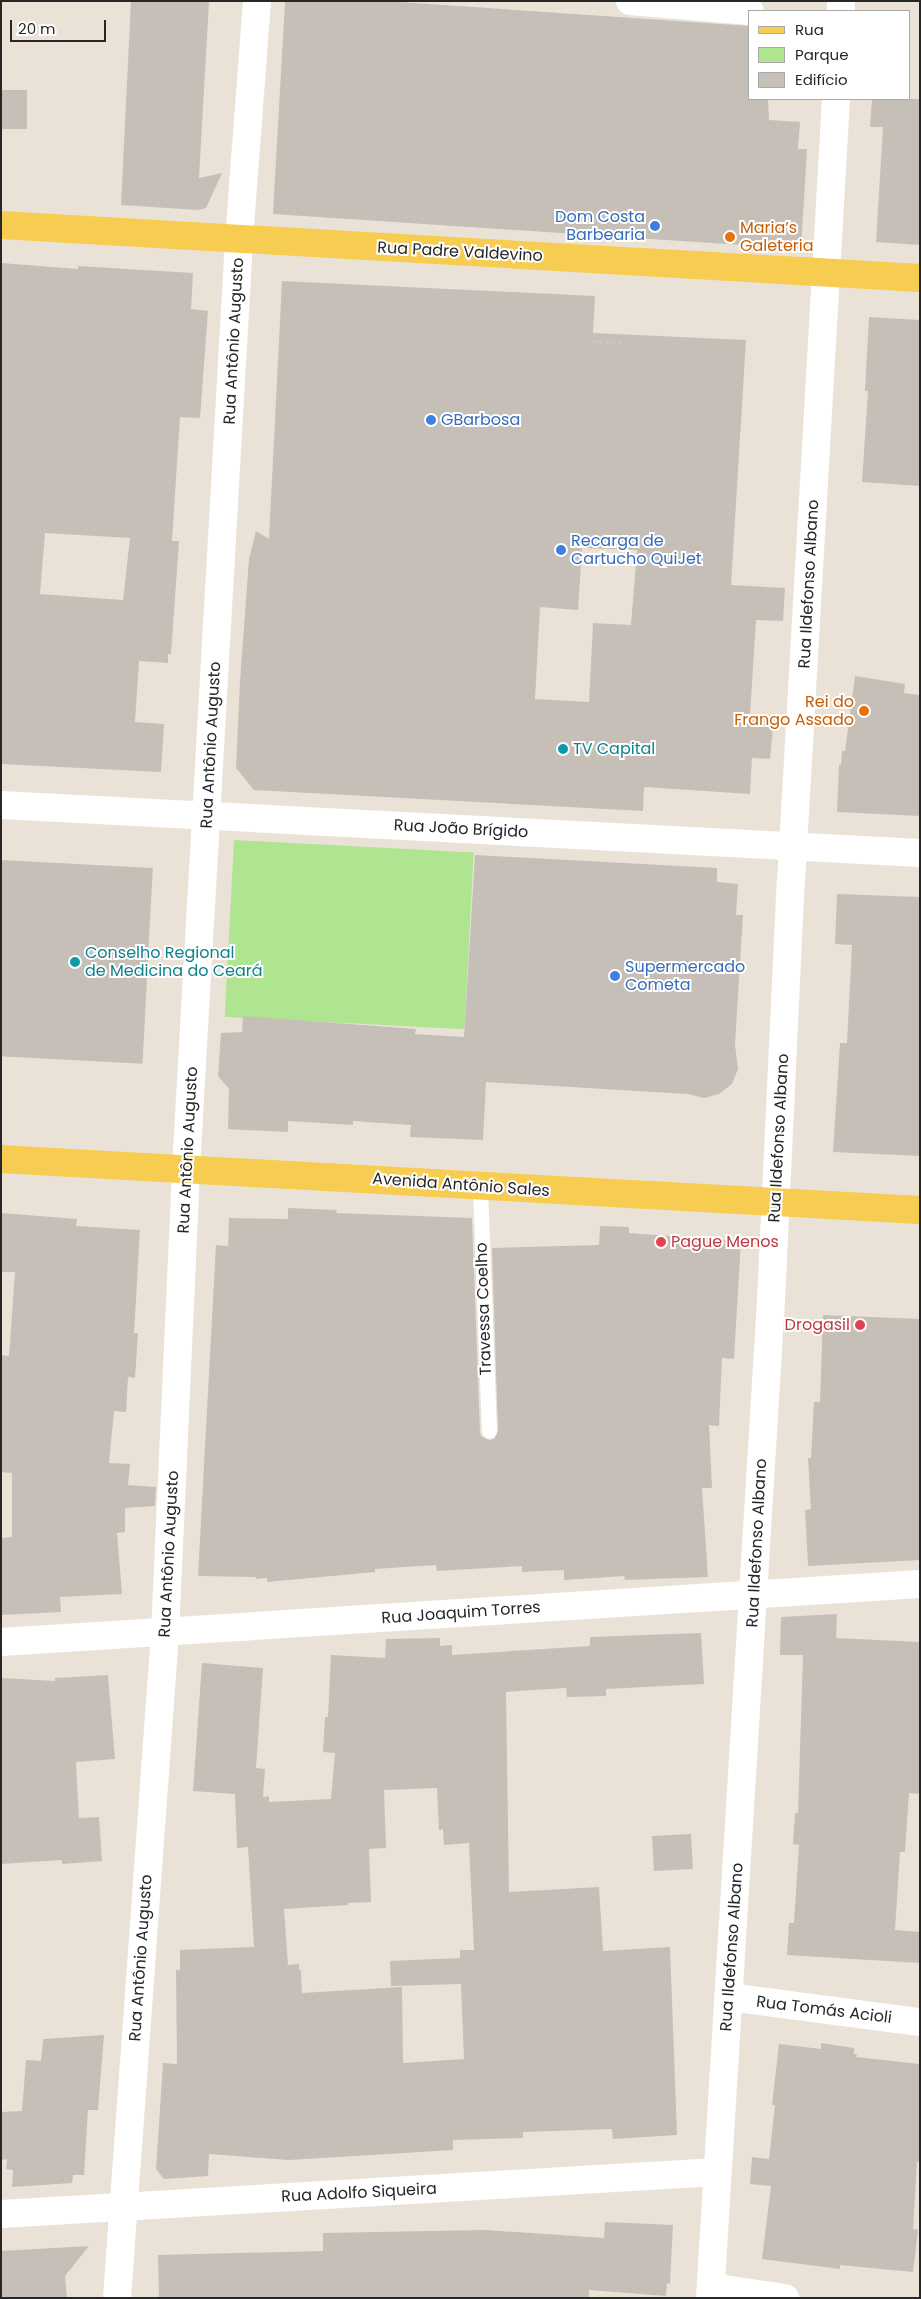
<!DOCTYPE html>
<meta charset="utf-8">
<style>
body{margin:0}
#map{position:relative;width:921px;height:2299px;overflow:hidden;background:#ebe2d7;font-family:Poppins,sans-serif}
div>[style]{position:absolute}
.green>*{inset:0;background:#afe491;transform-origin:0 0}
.building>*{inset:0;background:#c6bfb8;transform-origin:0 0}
.path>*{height:3px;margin-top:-1.5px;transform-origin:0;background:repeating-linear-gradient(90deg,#c7c7c7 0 4px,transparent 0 6.5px)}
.lane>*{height:15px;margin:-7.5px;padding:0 7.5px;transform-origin:7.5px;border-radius:7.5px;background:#fff}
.street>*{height:28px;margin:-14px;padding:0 14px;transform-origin:14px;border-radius:14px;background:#fff}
.secondary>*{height:28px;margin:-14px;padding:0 14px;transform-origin:14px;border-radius:14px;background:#fff}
.primary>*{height:28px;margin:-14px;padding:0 14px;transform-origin:14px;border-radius:14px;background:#f6cc51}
.dots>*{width:14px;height:14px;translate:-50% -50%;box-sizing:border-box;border:2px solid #fff;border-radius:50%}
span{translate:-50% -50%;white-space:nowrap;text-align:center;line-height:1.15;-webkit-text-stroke:4px #fff;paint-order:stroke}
.shop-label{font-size:16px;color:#366cbe}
.right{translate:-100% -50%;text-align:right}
.left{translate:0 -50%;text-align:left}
.food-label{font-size:16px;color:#c56008}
.street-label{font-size:16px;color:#272727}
.culture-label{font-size:16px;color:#0d838f}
.health-label{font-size:16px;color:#be3a42}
.frame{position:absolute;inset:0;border:2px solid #272727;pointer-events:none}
.legend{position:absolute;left:748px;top:10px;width:162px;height:90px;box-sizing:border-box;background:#fff;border:1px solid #a9a9a9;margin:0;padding:6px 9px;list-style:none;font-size:15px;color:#272727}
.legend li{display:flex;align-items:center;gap:10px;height:25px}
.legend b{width:25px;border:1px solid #a9a9a9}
.scale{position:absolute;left:10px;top:20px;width:96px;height:22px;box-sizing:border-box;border:2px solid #272727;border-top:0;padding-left:6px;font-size:15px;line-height:18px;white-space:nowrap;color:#272727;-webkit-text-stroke:4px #fff;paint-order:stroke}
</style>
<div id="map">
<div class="green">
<div style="left:234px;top:840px;width:240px;height:177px;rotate:3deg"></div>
</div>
<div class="building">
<div style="clip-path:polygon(131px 1px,209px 1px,199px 178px,222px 173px,206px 208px,198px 210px,121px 205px)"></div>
<div style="clip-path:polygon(285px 1px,386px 1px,750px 26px,750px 99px,768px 99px,769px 120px,800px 122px,798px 149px,807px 149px,801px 249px,273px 214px)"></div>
<div style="left:1px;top:90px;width:26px;height:39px"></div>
<div style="clip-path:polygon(872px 99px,920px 99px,920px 245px,876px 242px,883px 127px,870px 127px)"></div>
<div style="clip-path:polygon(evenodd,1px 263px,78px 269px,78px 266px,193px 273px,191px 309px,208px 311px,200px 418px,180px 417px,172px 541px,179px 541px,171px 654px,168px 654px,168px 663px,139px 661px,135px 722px,164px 724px,161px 772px,1px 764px,1px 263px,45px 533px,130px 538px,123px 600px,40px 594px,45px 533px)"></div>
<div style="clip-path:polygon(evenodd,282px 281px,595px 296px,593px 333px,746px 340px,731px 585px,785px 588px,783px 621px,756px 620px,750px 715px,774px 715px,770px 759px,752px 758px,750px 794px,644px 787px,643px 811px,254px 790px,236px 768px,240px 681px,249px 559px,256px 531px,269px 539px,282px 281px,582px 548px,637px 550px,631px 625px,593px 623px,589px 702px,535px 699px,540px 607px,578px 610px,582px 548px)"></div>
<div style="clip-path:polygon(869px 317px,920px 320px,920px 486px,862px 482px,868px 391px,865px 391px)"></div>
<div style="clip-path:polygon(855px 676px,905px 684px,904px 693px,920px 695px,920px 816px,837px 812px,839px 765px,841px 765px,842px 751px,845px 751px)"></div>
<div style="clip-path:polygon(475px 855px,717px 868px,717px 882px,738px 884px,736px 915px,743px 915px,735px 1044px,738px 1069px,732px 1084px,719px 1094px,704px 1098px,688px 1094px,486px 1082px,483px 1140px,410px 1137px,411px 1125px,353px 1121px,353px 1125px,288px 1121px,288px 1132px,228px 1129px,229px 1089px,218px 1076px,221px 1033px,242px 1032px,243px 1016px,416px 1029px,415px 1034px,464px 1037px)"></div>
<div style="left:1px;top:860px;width:152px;height:196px;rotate:3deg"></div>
<div style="clip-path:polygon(837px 894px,920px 897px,920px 1156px,833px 1152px,840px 1043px,847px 1043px,852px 945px,835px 944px)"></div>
<div style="clip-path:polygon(288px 1208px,337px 1210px,336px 1213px,472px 1218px,480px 1431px,481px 1436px,489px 1440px,494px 1439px,498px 1431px,492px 1248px,599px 1245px,600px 1226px,629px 1227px,629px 1233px,741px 1241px,734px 1359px,722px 1358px,719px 1426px,709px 1425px,712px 1488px,702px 1488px,708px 1577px,625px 1580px,624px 1576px,564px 1580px,564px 1570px,522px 1572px,522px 1566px,437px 1571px,436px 1565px,375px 1569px,375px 1572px,267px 1582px,267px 1578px,256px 1579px,256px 1577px,198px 1576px,216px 1245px,228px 1246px,229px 1218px,288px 1219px)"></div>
<div style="clip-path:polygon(1px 1213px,77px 1219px,76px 1226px,140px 1230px,134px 1333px,138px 1333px,135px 1378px,128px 1377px,126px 1412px,114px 1411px,109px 1463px,130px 1464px,128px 1485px,156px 1487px,155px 1506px,125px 1508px,125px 1532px,117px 1533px,122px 1594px,60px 1597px,61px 1612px,1px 1615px,1px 1538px,12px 1537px,12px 1473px,1px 1472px,1px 1355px,9px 1356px,15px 1272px,1px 1272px)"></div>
<div style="clip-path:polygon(823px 1315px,920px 1319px,920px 1560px,808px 1566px,805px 1510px,811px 1509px,808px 1458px,811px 1458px,814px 1402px,820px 1402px)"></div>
<div style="clip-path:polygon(837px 1614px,836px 1638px,920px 1642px,920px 1794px,909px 1793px,905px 1852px,900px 1852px,895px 1930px,920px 1932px,920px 1963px,787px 1955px,789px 1923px,794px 1923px,799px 1845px,793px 1844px,795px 1813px,798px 1813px,803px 1655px,780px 1655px,781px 1617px)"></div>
<div style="clip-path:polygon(evenodd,701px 1633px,704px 1684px,606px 1689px,606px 1696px,567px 1697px,566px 1688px,506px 1692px,509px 1892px,599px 1887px,603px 1951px,670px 1947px,677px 2135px,613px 2139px,612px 2129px,523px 2132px,523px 2138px,453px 2140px,453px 2150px,289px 2160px,209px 2154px,208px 2176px,164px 2179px,156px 2169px,163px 2063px,177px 2064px,176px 1970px,180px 1970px,180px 1950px,254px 1947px,248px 1847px,237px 1848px,235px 1794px,193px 1791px,202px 1663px,263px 1668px,256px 1768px,265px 1769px,263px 1797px,269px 1796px,269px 1802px,331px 1799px,335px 1753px,323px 1752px,325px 1717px,328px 1717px,331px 1655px,385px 1658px,386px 1639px,440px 1638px,440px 1646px,452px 1645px,452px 1655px,590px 1646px,590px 1637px,701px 1633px,437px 1788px,439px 1830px,443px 1829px,444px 1845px,469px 1843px,474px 1950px,460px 1950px,460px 1958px,390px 1961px,391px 1986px,461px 1984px,464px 2059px,403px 2063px,402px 1987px,302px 1993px,301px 1970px,299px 1970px,299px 1964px,288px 1965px,284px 1909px,348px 1905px,348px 1903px,371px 1902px,369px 1849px,386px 1848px,384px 1790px,437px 1788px)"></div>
<div style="clip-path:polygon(108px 1675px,115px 1759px,76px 1762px,79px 1818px,99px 1817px,102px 1861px,62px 1864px,62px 1860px,1px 1864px,1px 1678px,55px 1681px,55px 1678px)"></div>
<div style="left:691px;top:1834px;width:35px;height:39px;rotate:87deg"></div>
<div style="clip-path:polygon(104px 2035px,98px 2110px,88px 2110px,84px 2175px,73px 2175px,72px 2183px,12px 2187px,13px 2170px,6px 2169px,7px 2159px,1px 2160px,1px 2112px,22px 2111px,26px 2060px,41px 2061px,43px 2039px)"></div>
<div style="clip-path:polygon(821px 2043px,854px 2048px,854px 2054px,857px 2054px,856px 2057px,920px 2064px,920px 2162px,917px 2162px,913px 2229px,918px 2230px,913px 2272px,840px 2265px,840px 2269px,762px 2259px,771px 2186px,750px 2184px,752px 2157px,769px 2159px,775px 2105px,772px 2105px,779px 2044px,821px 2049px)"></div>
<div style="clip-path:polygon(605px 2222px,673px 2225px,670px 2284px,667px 2283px,666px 2296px,589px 2290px,589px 2298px,159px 2298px,158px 2255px,323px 2251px,323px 2233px,484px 2230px,604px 2238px)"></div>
<div style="clip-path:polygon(89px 2246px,65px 2276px,67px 2298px,1px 2298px,1px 2251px)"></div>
</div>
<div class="path">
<div style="left:592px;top:341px;width:32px;rotate:4deg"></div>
</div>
<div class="lane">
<div style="left:480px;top:1187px;width:244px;rotate:87.9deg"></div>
</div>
<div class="street">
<div style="left:630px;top:1px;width:120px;rotate:4.8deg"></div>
<div style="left:1px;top:1642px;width:921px;rotate:-3.61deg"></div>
<div style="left:729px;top:1997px;width:193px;rotate:7.5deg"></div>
<div style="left:1px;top:2214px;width:717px;rotate:-3.36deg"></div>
<div style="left:711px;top:2287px;width:75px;rotate:8.5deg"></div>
</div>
<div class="secondary">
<div style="left:841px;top:11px;width:10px;rotate:-90deg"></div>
<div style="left:1px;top:805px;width:920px;rotate:2.99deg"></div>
<div style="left:117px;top:2298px;width:667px;rotate:-85.87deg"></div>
<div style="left:165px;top:1633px;width:465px;rotate:-87.4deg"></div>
<div style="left:186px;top:1168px;width:930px;rotate:-86.73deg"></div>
<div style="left:239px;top:240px;width:240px;rotate:-85.7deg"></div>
<div style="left:710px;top:2298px;width:1000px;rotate:-86.5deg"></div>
<div style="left:771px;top:1300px;width:418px;rotate:-87.3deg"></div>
<div style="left:791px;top:882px;width:784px;rotate:-86.71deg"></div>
</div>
<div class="primary">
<div style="left:1px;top:225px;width:921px;rotate:3.3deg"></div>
<div style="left:1px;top:1159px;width:920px;rotate:3.18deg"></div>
</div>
<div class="dots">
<div style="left:655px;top:226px;background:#3f7fe0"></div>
<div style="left:730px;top:237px;background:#e8710a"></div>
<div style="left:431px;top:420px;background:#3f7fe0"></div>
<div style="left:561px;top:550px;background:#3f7fe0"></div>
<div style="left:864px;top:711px;background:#e8710a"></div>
<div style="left:563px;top:749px;background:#0f9aa8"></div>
<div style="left:75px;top:962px;background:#0f9aa8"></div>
<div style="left:615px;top:976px;background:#3f7fe0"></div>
<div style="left:661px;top:1242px;background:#e0444e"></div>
<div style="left:860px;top:1325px;background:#e0444e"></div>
</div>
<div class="shop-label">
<span class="right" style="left:645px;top:226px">Dom Costa<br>Barbearia</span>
<span class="left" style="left:441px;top:420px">GBarbosa</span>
<span class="left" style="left:571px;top:550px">Recarga de<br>Cartucho QuiJet</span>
<span class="left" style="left:625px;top:976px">Supermercado<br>Cometa</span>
</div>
<div class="food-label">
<span class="left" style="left:740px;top:237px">Maria’s<br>Galeteria</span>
<span class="right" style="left:854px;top:711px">Rei do<br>Frango Assado</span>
</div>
<div class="street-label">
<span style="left:460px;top:252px;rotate:3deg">Rua Padre Valdevino</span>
<span style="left:234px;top:341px;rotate:-87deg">Rua Antônio Augusto</span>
<span style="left:809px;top:584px;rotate:-87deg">Rua Ildefonso Albano</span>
<span style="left:211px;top:745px;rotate:-87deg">Rua Antônio Augusto</span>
<span style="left:461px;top:829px;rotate:3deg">Rua João Brígido</span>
<span style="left:779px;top:1138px;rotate:-87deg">Rua Ildefonso Albano</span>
<span style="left:188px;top:1150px;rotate:-87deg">Rua Antônio Augusto</span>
<span style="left:461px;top:1185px;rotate:4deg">Avenida Antônio Sales</span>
<span style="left:484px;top:1309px;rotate:-92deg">Travessa Coelho</span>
<span style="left:757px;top:1543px;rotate:-87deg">Rua Ildefonso Albano</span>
<span style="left:169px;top:1554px;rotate:-87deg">Rua Antônio Augusto</span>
<span style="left:461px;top:1613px;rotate:-4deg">Rua Joaquim Torres</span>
<span style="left:732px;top:1947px;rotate:-86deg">Rua Ildefonso Albano</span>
<span style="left:141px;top:1958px;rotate:-86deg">Rua Antônio Augusto</span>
<span style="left:824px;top:2010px;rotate:7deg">Rua Tomás Acioli</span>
<span style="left:359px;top:2193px;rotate:-3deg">Rua Adolfo Siqueira</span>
</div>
<div class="culture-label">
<span class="left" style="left:573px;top:749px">TV Capital</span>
<span class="left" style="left:85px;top:962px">Conselho Regional<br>de Medicina do Ceará</span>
</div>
<div class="health-label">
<span class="left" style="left:671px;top:1242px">Pague Menos</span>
<span class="right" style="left:850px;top:1325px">Drogasil</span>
</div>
<div class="frame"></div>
<ul class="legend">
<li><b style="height:6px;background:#f6cc51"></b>Rua</li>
<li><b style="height:14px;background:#afe491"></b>Parque</li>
<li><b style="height:14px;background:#c6bfb8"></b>Edifício</li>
</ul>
<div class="scale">20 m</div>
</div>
